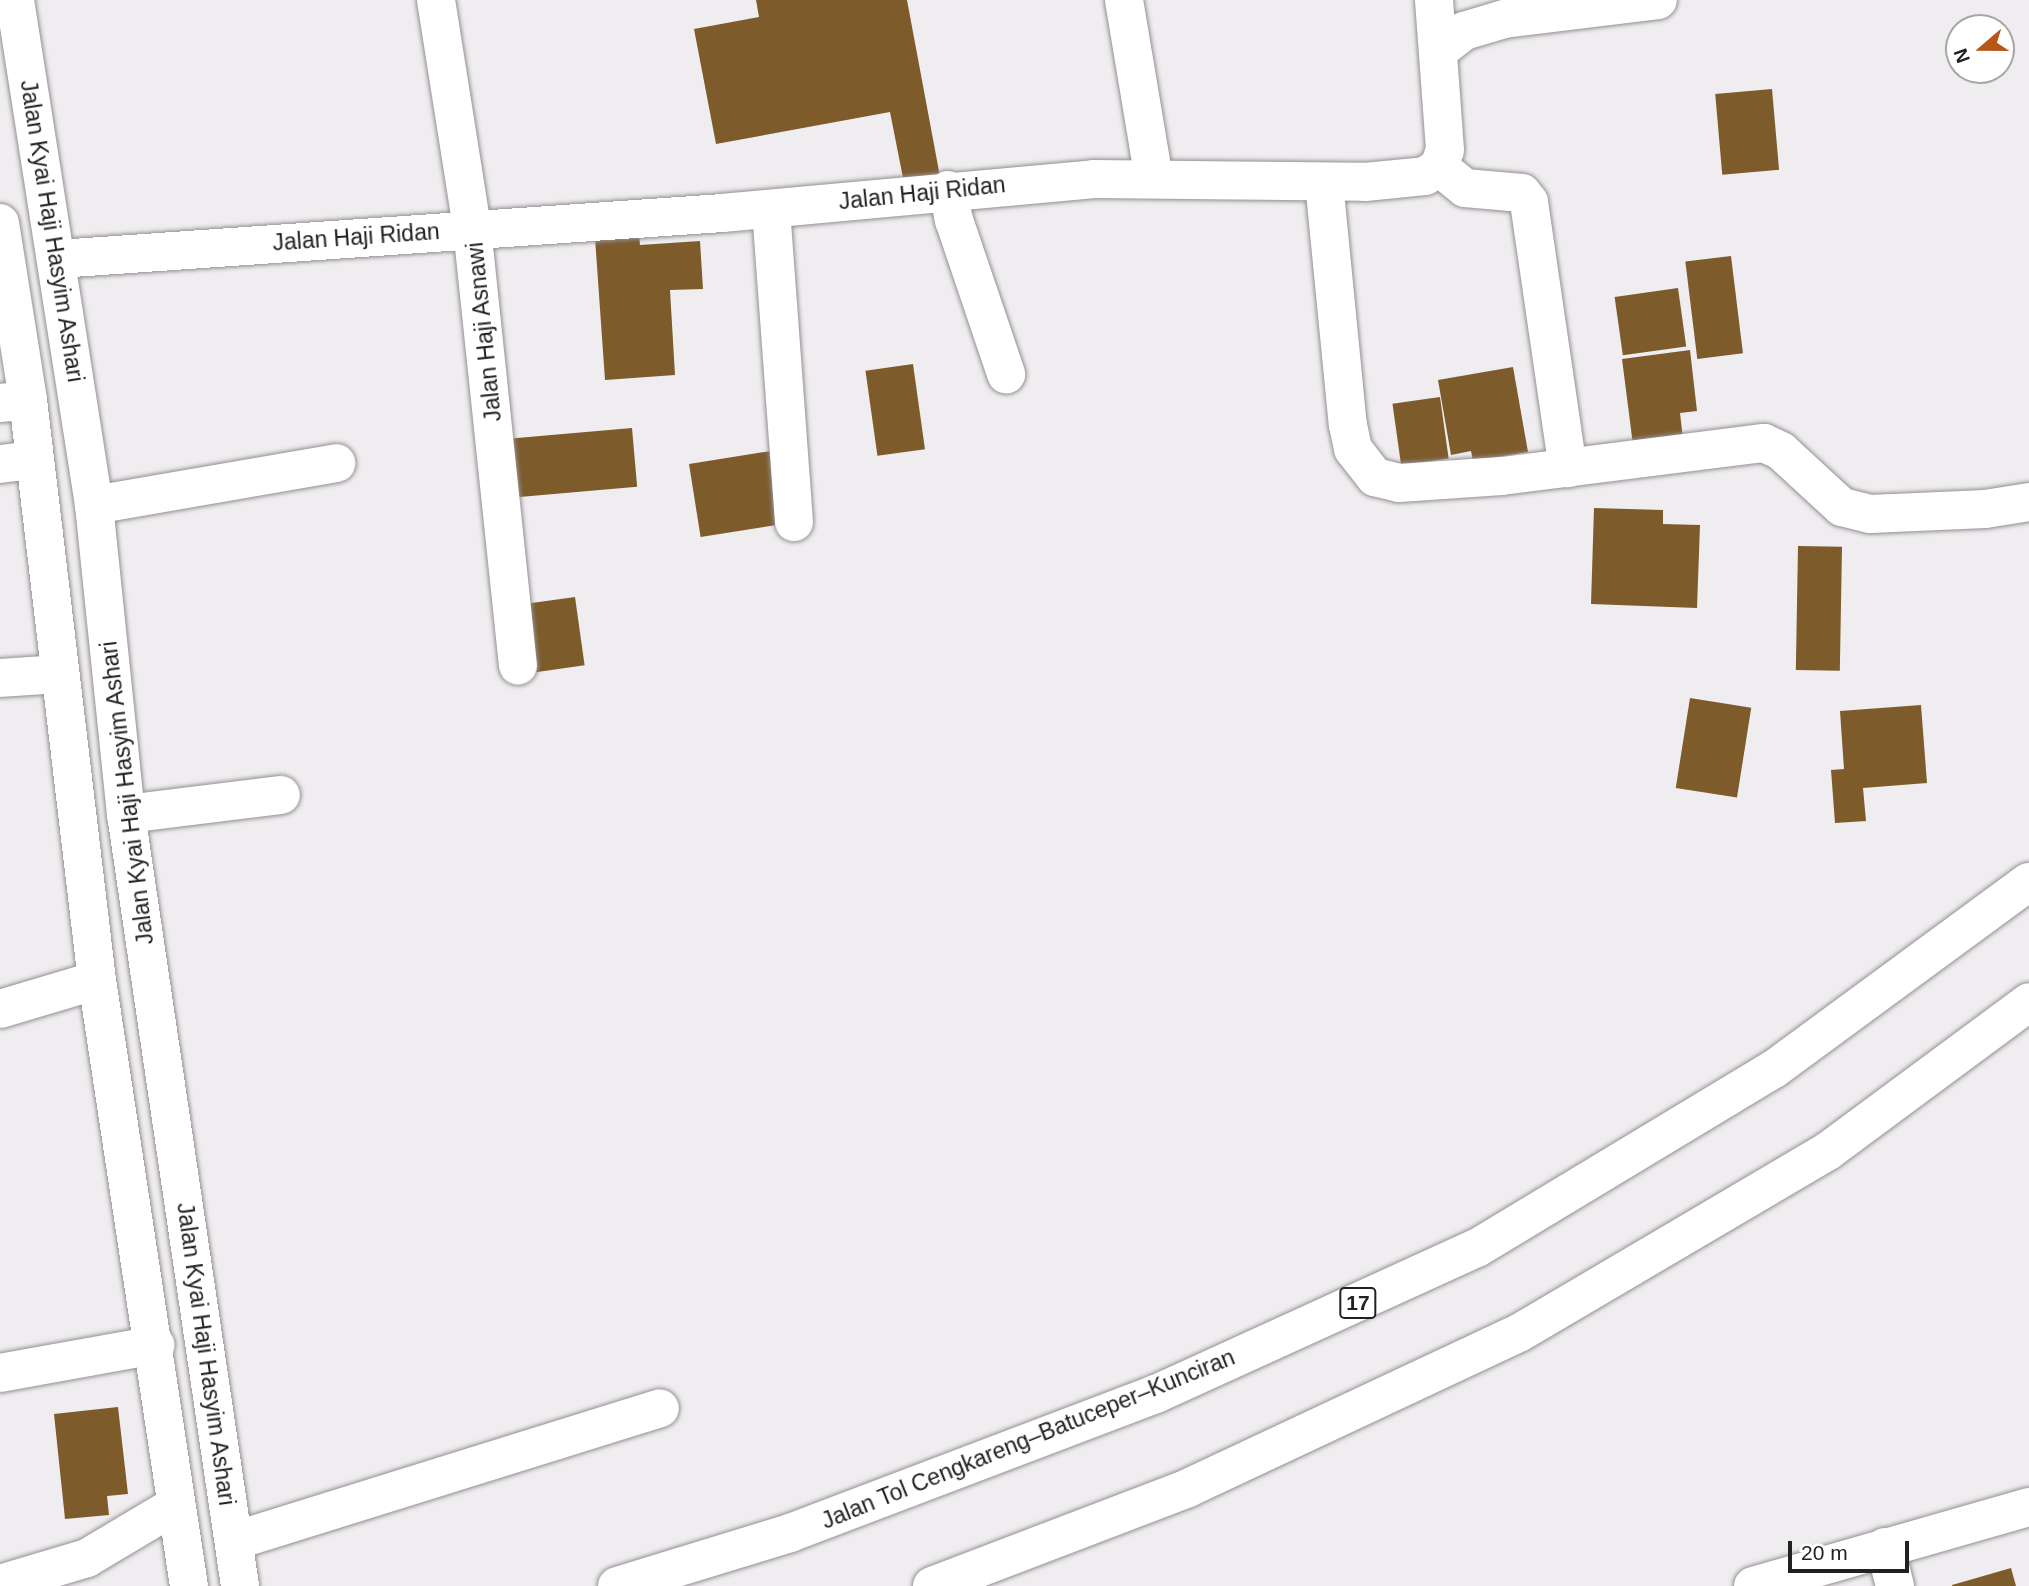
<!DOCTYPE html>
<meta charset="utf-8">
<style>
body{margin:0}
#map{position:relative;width:2029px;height:1586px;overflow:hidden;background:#f0edf0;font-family:Arial,sans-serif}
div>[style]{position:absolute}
.building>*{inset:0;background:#7d5b2b;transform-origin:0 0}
.roads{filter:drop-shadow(0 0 2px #939092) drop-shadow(0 0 2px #939092)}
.minor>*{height:38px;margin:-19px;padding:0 19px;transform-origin:19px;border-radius:19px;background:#fff}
.major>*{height:38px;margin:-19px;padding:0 19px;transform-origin:19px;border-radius:19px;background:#fff}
.highway>*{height:38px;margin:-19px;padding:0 19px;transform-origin:19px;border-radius:19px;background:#fff}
span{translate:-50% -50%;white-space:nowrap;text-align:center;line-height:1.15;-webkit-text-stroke:7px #fff;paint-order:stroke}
.shield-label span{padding:2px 5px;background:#fff;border:2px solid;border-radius:5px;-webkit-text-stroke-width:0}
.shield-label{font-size:21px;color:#222122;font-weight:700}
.street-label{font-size:23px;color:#222122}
.north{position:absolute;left:1945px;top:14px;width:70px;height:70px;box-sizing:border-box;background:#fff;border:2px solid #a7a6a7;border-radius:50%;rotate:250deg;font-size:19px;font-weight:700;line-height:28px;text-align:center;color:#222122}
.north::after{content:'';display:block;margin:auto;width:24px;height:32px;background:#b85618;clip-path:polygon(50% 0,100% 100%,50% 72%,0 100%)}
.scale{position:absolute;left:1788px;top:1541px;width:121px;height:32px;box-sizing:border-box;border:4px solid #222122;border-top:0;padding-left:9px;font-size:21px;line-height:24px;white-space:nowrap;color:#222122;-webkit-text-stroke:5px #fff;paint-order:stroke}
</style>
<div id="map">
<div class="building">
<div style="clip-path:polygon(756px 0,907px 0,941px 182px,905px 188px,890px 112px,716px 144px,694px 29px,759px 17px)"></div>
<div style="left:1772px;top:89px;width:81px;height:57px;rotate:85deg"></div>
<div style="clip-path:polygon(639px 235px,640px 245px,700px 241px,703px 289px,670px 290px,675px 375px,605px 380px,595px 238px)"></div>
<div style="left:1731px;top:256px;width:98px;height:46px;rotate:83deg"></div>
<div style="left:1678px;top:288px;width:59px;height:64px;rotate:82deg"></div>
<div style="clip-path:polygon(1690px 350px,1697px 411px,1680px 413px,1683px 439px,1633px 445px,1622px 359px)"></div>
<div style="left:913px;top:364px;width:86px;height:48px;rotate:82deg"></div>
<div style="clip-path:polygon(1513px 367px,1528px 452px,1473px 461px,1471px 451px,1451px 455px,1438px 380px)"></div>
<div style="left:1440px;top:397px;width:62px;height:48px;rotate:82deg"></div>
<div style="left:632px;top:428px;width:59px;height:124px;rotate:85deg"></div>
<div style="left:771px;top:451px;width:74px;height:83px;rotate:81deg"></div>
<div style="clip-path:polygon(1594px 508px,1663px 510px,1663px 524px,1700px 525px,1697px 608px,1591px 604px)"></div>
<div style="left:1798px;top:546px;width:44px;height:124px;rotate:1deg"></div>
<div style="left:575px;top:597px;width:69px;height:60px;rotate:82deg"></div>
<div style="left:1690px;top:698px;width:62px;height:91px;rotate:9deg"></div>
<div style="clip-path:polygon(1921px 705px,1927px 783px,1863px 788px,1866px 821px,1835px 823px,1831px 770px,1844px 769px,1840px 711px)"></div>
<div style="clip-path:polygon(118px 1407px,128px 1494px,107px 1496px,109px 1515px,65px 1519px,54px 1414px)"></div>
<div style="clip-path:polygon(2011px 1568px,2016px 1586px,1952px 1586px,1952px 1585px)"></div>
</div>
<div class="roads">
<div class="minor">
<div style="left:436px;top:0;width:231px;rotate:81deg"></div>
<div style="left:472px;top:228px;width:440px;rotate:84deg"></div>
<div style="left:1124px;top:0;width:181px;rotate:80.5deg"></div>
<div style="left:1441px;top:49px;width:29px;rotate:-38deg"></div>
<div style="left:1464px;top:31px;width:42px;rotate:-16.7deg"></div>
<div style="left:1504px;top:19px;width:155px;rotate:-7deg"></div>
<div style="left:1439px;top:167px;width:33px;rotate:39deg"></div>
<div style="left:1465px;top:188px;width:57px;rotate:5deg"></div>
<div style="left:1522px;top:193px;width:11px;rotate:52deg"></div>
<div style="left:1529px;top:202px;width:269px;rotate:81.7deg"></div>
<div style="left:1324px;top:182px;width:244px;rotate:84.4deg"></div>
<div style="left:1348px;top:425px;width:25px;rotate:78deg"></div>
<div style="left:1353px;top:449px;width:36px;rotate:52deg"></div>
<div style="left:1375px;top:477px;width:25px;rotate:14deg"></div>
<div style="left:1399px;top:483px;width:103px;rotate:-3.9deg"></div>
<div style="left:1502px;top:476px;width:264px;rotate:-7.2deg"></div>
<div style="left:1764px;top:443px;width:19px;rotate:25deg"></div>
<div style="left:1781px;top:451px;width:83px;rotate:42.6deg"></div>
<div style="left:1842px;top:507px;width:29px;rotate:14deg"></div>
<div style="left:1870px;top:514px;width:115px;rotate:-2.5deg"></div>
<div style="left:1985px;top:509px;width:45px;rotate:-9deg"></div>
<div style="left:948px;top:190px;width:31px;rotate:79deg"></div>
<div style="left:954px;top:220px;width:163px;rotate:71.3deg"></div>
<div style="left:771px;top:209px;width:314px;rotate:85.8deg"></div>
<div style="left:58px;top:259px;width:666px;rotate:-3.96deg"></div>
<div style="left:722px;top:213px;width:374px;rotate:-5.2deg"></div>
<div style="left:1094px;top:179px;width:271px;rotate:0.6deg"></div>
<div style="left:1365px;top:182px;width:60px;rotate:-5.7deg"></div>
<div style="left:1425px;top:176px;width:17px;rotate:-33deg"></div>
<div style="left:1439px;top:167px;width:18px;rotate:-71deg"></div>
<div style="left:1445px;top:150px;width:150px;rotate:-94.2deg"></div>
<div style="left:0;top:403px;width:28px;rotate:-6deg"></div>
<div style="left:0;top:464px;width:35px;rotate:-7deg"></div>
<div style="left:94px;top:505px;width:246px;rotate:-9.8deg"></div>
<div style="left:0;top:678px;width:60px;rotate:-3.8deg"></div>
<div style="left:126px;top:814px;width:156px;rotate:-7deg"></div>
<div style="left:0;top:1009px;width:101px;rotate:-16.6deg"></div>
<div style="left:0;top:1373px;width:158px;rotate:-10.2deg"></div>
<div style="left:234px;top:1541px;width:446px;rotate:-17.3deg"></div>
<div style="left:1885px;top:1547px;width:40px;rotate:75.6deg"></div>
<div style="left:1753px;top:1586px;width:287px;rotate:-16deg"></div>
</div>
<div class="major">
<div style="left:15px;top:0;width:511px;rotate:81.11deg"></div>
<div style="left:94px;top:505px;width:311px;rotate:84.1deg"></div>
<div style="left:126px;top:814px;width:780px;rotate:81.6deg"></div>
<div style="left:0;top:223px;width:179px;rotate:81deg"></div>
<div style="left:28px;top:400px;width:584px;rotate:83.22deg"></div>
<div style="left:97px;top:980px;width:613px;rotate:81.37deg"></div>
<div style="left:0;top:1584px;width:91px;rotate:-16.6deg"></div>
<div style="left:87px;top:1558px;width:104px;rotate:-30.8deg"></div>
</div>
<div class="highway">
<div style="left:617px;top:1586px;width:181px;rotate:-17deg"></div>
<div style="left:790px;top:1533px;width:392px;rotate:-20.8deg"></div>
<div style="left:1156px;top:1394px;width:353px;rotate:-24.5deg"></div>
<div style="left:1477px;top:1248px;width:347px;rotate:-31.1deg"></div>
<div style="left:1774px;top:1069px;width:316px;rotate:-36.3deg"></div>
<div style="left:932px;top:1586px;width:274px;rotate:-20.9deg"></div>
<div style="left:1188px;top:1488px;width:365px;rotate:-25.1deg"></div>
<div style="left:1519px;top:1333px;width:359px;rotate:-30.5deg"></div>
<div style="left:1828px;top:1151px;width:250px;rotate:-36.5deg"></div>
</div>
</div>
<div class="shield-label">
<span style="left:1358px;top:1303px">17</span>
</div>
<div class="street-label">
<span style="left:922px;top:193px;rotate:-6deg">Jalan Haji Ridan</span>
<span style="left:52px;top:231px;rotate:81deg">Jalan Kyai Haji Hasyim Ashari</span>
<span style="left:356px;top:237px;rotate:-4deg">Jalan Haji Ridan</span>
<span style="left:484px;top:332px;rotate:-96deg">Jalan Haji Asnawi</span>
<span style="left:127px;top:793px;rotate:-97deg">Jalan Kyai Haji Hasyim Ashari</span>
<span style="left:206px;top:1354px;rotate:82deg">Jalan Kyai Haji Hasyim Ashari</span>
<span style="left:1028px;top:1439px;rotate:-22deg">Jalan Tol Cengkareng–Batuceper–Kunciran</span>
</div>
<div class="north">N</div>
<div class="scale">20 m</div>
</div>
